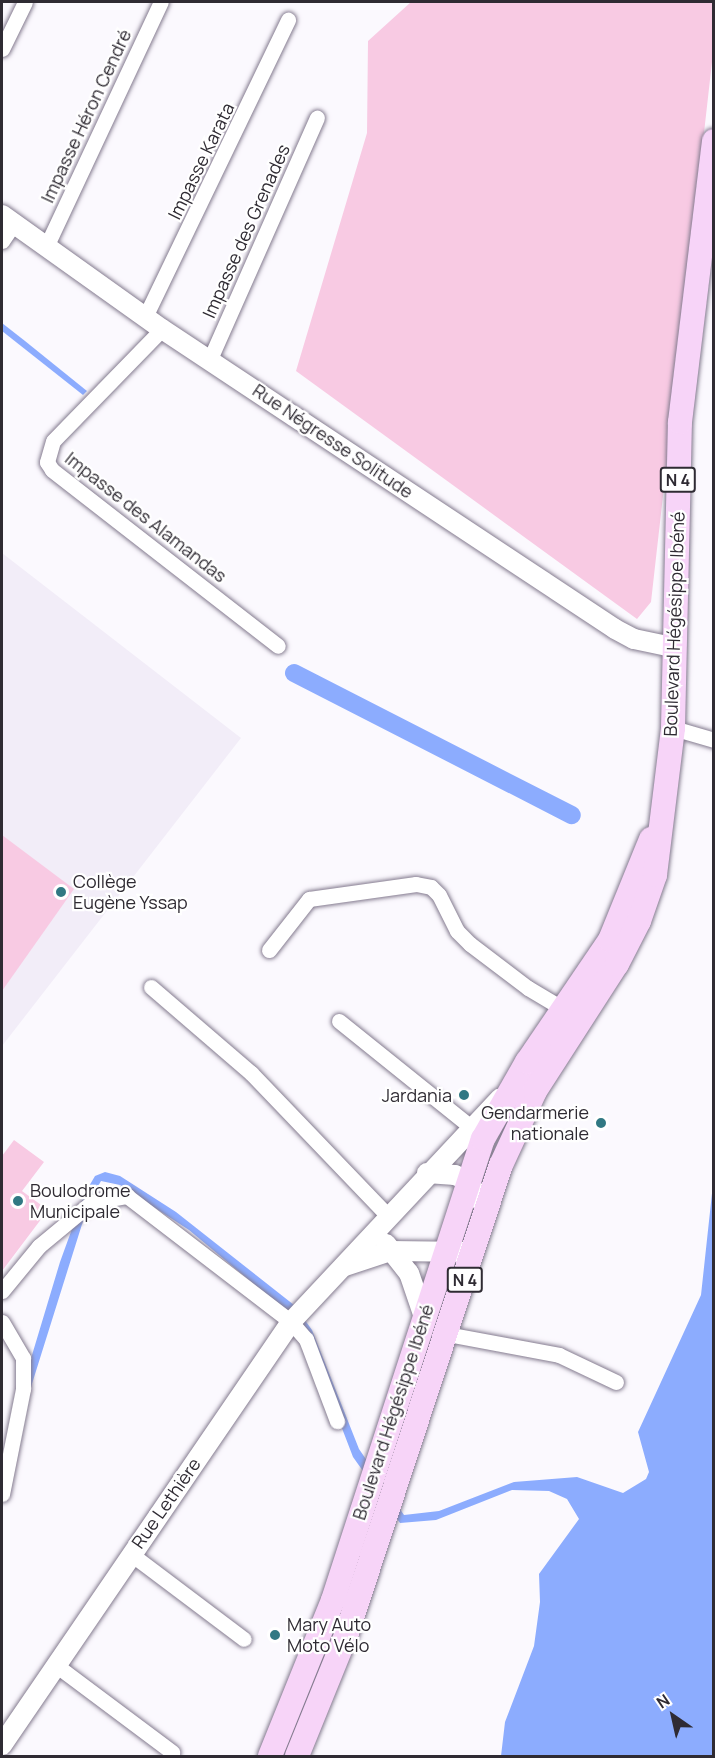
<!DOCTYPE html>
<meta charset="utf-8">
<style>
body{margin:0}
#map{position:relative;width:715px;height:1758px;overflow:hidden;background:#fbf9fe;font-family:Manrope,sans-serif}
div>[style]{position:absolute}
.built>*{inset:0;background:#f2edf8}
.green>*{inset:0;background:#f8cae3}
.water>*{inset:0;background:#8cacfe}
.canal>*{height:18px;margin:-9px;padding:0 9px;transform-origin:9px;border-radius:9px;background:#8cacfe}
.roads{filter:drop-shadow(0 0 2px #847b8f) drop-shadow(0 0 2px #847b8f)}
.minor>*{height:15px;margin:-7.5px;padding:0 7.5px;transform-origin:7.5px;border-radius:7.5px;background:#fff}
.tertiary>*{height:20px;margin:-10px;padding:0 10px;transform-origin:10px;border-radius:10px;background:#fff}
.primary>*{height:24px;margin:-12px;padding:0 12px;transform-origin:12px;border-radius:12px;background:#f7d4f8}
.dots>*{width:16px;height:16px;translate:-50% -50%;box-sizing:border-box;border:3px solid #fff;border-radius:50%}
span{translate:-50% -50%;white-space:nowrap;text-align:center;line-height:1.15;-webkit-text-stroke:4.5px #fff;paint-order:stroke}
.shield-label span{padding:2px 4px;background:#fff;border:2px solid;border-radius:4px;-webkit-text-stroke-width:0}
.shield-label{font-size:16px;color:#2f2b33;font-weight:700}
.street-label{font-size:18px;color:#2f2b33}
.poi-label{font-size:18px;color:#2f2b33}
.left{translate:0 -50%;text-align:left}
.right{translate:-100% -50%;text-align:right}
.frame{position:absolute;inset:0;border:3px solid #2f2b33;pointer-events:none}
.north{position:absolute;left:643px;top:1686px;width:60px;height:60px;-webkit-text-stroke:4px #fff;paint-order:stroke;rotate:326deg;font-size:16px;font-weight:700;line-height:24px;text-align:center;color:#2f2b33}
.north::after{content:'';display:block;margin:auto;width:21px;height:27px;background:#2f2b33;clip-path:polygon(50% 0,100% 100%,50% 72%,0 100%)}
</style>
<div id="map">
<div class="built">
<div style="clip-path:polygon(2px 553px,241px 738px,2px 1046px)"></div>
</div>
<div class="green">
<div style="clip-path:polygon(411px 2px,712px 2px,712px 62px,651px 602px,637px 619px,296px 371px,367px 133px,368px 41px)"></div>
<div style="clip-path:polygon(2px 835px,74px 889px,2px 991px)"></div>
<div style="clip-path:polygon(14px 1140px,44px 1162px,22px 1191px,48px 1210px,2px 1271px,2px 1156px)"></div>
</div>
<div class="water">
<div style="clip-path:polygon(2px 323px,25px 341px,87px 391px,83px 395px,2px 331px)"></div>
<div style="clip-path:polygon(105px 1172px,120px 1176px,176px 1212px,294px 1305px,312px 1330px,359px 1449px,404px 1515px,439px 1511px,514px 1482px,577px 1477px,623px 1493px,646px 1479px,649px 1472px,638px 1432px,701px 1295px,713px 1184px,713px 1756px,501px 1756px,505px 1722px,534px 1646px,540px 1602px,539px 1574px,579px 1519px,567px 1499px,549px 1491px,512px 1490px,436px 1520px,400px 1523px,353px 1457px,330px 1397px,285px 1310px,189px 1230px,120px 1185px,101px 1181px,89px 1202px,20px 1422px,23px 1385px,60px 1262px,85px 1193px,95px 1176px)"></div>
</div>
<div class="canal">
<div style="left:294px;top:673px;width:312px;rotate:27.1deg"></div>
</div>
<div class="roads">
<div class="minor">
<div style="left:2px;top:49px;width:52px;rotate:-63.9deg"></div>
<div style="left:2px;top:241px;width:22px;rotate:-56deg"></div>
<div style="left:46px;top:247px;width:271px;rotate:-64.9deg"></div>
<div style="left:145px;top:317px;width:330px;rotate:-64.3deg"></div>
<div style="left:162px;top:329px;width:156px;rotate:134.2deg"></div>
<div style="left:53px;top:441px;width:22px;rotate:106deg"></div>
<div style="left:47px;top:462px;width:9px;rotate:58deg"></div>
<div style="left:52px;top:470px;width:286px;rotate:37.9deg"></div>
<div style="left:210px;top:359px;width:264px;rotate:-66.1deg"></div>
<div style="left:673px;top:728px;width:43px;rotate:16.3deg"></div>
<div style="left:269px;top:950px;width:65px;rotate:-51.9deg"></div>
<div style="left:309px;top:899px;width:108px;rotate:-8deg"></div>
<div style="left:416px;top:884px;width:15px;rotate:11deg"></div>
<div style="left:431px;top:887px;width:11px;rotate:45deg"></div>
<div style="left:439px;top:895px;width:40px;rotate:63.4deg"></div>
<div style="left:457px;top:931px;width:18px;rotate:45deg"></div>
<div style="left:470px;top:944px;width:73px;rotate:37.2deg"></div>
<div style="left:528px;top:988px;width:43px;rotate:30.7deg"></div>
<div style="left:151px;top:987px;width:132px;rotate:40.7deg"></div>
<div style="left:251px;top:1073px;width:197px;rotate:46.2deg"></div>
<div style="left:339px;top:1021px;width:171px;rotate:38.8deg"></div>
<div style="left:2px;top:1291px;width:58px;rotate:-50.6deg"></div>
<div style="left:39px;top:1246px;width:69px;rotate:-39.7deg"></div>
<div style="left:92px;top:1202px;width:36px;rotate:-10deg"></div>
<div style="left:127px;top:1196px;width:207px;rotate:37.5deg"></div>
<div style="left:291px;top:1322px;width:23px;rotate:49deg"></div>
<div style="left:306px;top:1339px;width:88px;rotate:69.3deg"></div>
<div style="left:2px;top:1322px;width:42px;rotate:59.7deg"></div>
<div style="left:23px;top:1358px;width:31px;rotate:90deg"></div>
<div style="left:23px;top:1389px;width:107px;rotate:101.3deg"></div>
<div style="left:447px;top:1334px;width:114px;rotate:10.6deg"></div>
<div style="left:559px;top:1355px;width:63px;rotate:25.3deg"></div>
<div style="left:131px;top:1554px;width:141px;rotate:37deg"></div>
<div style="left:57px;top:1666px;width:144px;rotate:36.8deg"></div>
</div>
<div class="tertiary">
<div style="left:2px;top:215px;width:196px;rotate:35.5deg"></div>
<div style="left:162px;top:329px;width:543px;rotate:33.51deg"></div>
<div style="left:615px;top:629px;width:21px;rotate:28deg"></div>
<div style="left:634px;top:639px;width:40px;rotate:12deg"></div>
<div style="left:427px;top:1173px;width:28px;rotate:4deg"></div>
<div style="left:455px;top:1175px;width:14px;rotate:25deg"></div>
<div style="left:468px;top:1181px;width:35px;rotate:57deg"></div>
<div style="left:386px;top:1244px;width:37px;rotate:52deg"></div>
<div style="left:409px;top:1273px;width:46px;rotate:71.2deg"></div>
<div style="left:345px;top:1266px;width:47px;rotate:-18.4deg"></div>
<div style="left:390px;top:1251px;width:84px;rotate:0.7deg"></div>
<div style="left:2px;top:1745px;width:512px;rotate:-55.66deg"></div>
<div style="left:291px;top:1322px;width:306px;rotate:-46.9deg"></div>
</div>
<div class="primary">
<div style="left:270px;top:1756px;width:168px;rotate:-68deg"></div>
<div style="left:333px;top:1600px;width:485px;rotate:-72deg"></div>
<div style="left:483px;top:1139px;width:89px;rotate:-60.3deg"></div>
<div style="left:527px;top:1062px;width:148px;rotate:-55.8deg"></div>
<div style="left:610px;top:940px;width:109px;rotate:-67.9deg"></div>
<div style="left:297px;top:1756px;width:133px;rotate:-67.9deg"></div>
<div style="left:347px;top:1633px;width:493px;rotate:-71.8deg"></div>
<div style="left:501px;top:1165px;width:81px;rotate:-65.3deg"></div>
<div style="left:535px;top:1091px;width:151px;rotate:-57.2deg"></div>
<div style="left:617px;top:964px;width:48px;rotate:-62.9deg"></div>
<div style="left:639px;top:921px;width:49px;rotate:-70.8deg"></div>
<div style="left:655px;top:875px;width:148px;rotate:-83deg"></div>
<div style="left:673px;top:728px;width:306px;rotate:-88.7deg"></div>
<div style="left:680px;top:422px;width:283px;rotate:-83.1deg"></div>
</div>
</div>
<div class="dots">
<div style="left:61px;top:892px;background:#317883"></div>
<div style="left:464px;top:1095px;background:#317883"></div>
<div style="left:601px;top:1123px;background:#317883"></div>
<div style="left:18px;top:1201px;background:#317883"></div>
<div style="left:275px;top:1635px;background:#317883"></div>
</div>
<div class="shield-label">
<span style="left:678px;top:480px">N 4</span>
<span style="left:465px;top:1280px">N 4</span>
</div>
<div class="street-label">
<span style="left:86px;top:116px;rotate:-65deg">Impasse Héron Cendré</span>
<span style="left:201px;top:161px;rotate:-64deg">Impasse Karata</span>
<span style="left:246px;top:231px;rotate:-66deg">Impasse des Grenades</span>
<span style="left:333px;top:441px;rotate:34deg">Rue Négresse Solitude</span>
<span style="left:146px;top:517px;rotate:38deg">Impasse des Alamandas</span>
<span style="left:674px;top:624px;rotate:-88deg">Boulevard Hégésippe Ibéné</span>
<span style="left:393px;top:1412px;rotate:-72deg">Boulevard Hégésippe Ibéné</span>
<span style="left:166px;top:1503px;rotate:-55deg">Rue Lethière</span>
</div>
<div class="poi-label">
<span class="left" style="left:73px;top:892px">Collège<br>Eugène Yssap</span>
<span class="right" style="left:452px;top:1095px">Jardania</span>
<span class="right" style="left:589px;top:1123px">Gendarmerie<br>nationale</span>
<span class="left" style="left:30px;top:1201px">Boulodrome<br>Municipale</span>
<span class="left" style="left:287px;top:1635px">Mary Auto<br>Moto Vélo</span>
</div>
<div class="frame"></div>
<div class="north">N</div>
</div>
